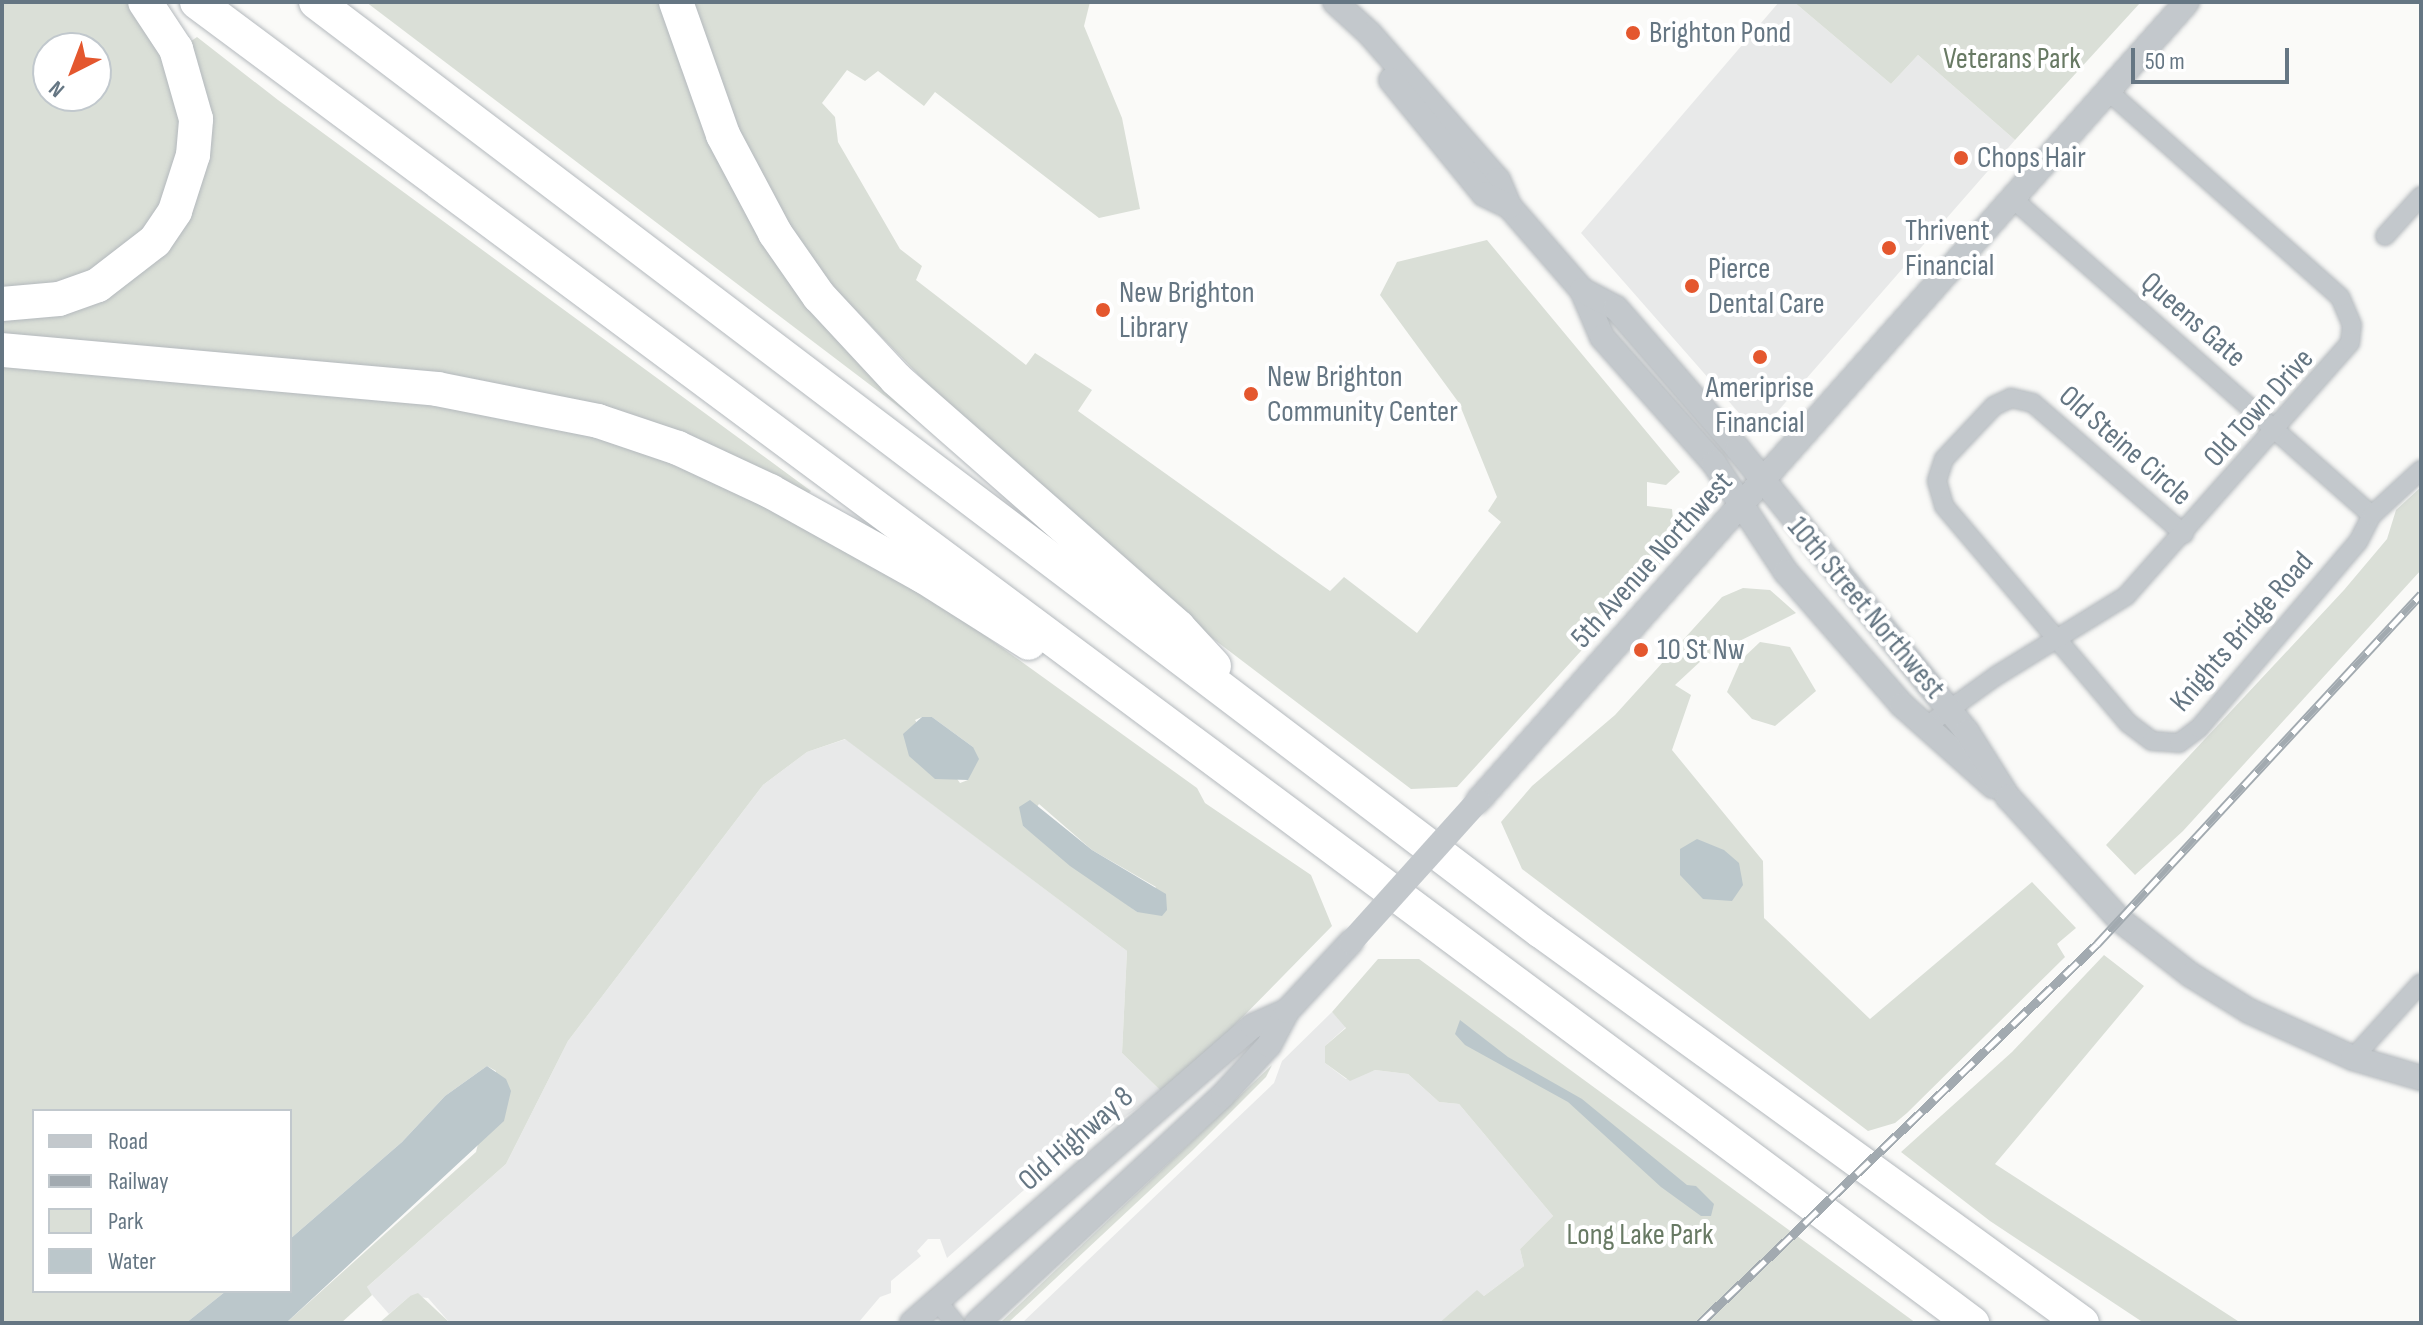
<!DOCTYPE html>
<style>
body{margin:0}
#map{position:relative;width:2423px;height:1325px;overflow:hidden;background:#fafaf8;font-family:"Sofia Sans Condensed",sans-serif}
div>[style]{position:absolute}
.built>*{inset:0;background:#e8e9e9}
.green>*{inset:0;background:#dadfd7}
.water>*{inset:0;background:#bbc7cb}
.roads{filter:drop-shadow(0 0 2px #b4b9bd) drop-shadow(0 0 2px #b4b9bd)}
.minor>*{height:18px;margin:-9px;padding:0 9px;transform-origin:9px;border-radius:9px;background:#c3c8cc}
.tertiary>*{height:24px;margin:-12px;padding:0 12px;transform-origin:12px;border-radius:12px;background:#c3c8cc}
.motorway>*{height:34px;margin:-17px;padding:0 17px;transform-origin:17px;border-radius:17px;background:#fff}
.rail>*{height:9px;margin-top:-4.5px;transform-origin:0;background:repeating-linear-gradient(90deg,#fff 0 18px,#a2aab0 0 36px);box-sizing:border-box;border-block:2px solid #a2aab0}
.tertiary-bridge>*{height:24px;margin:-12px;padding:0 12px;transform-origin:12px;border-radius:12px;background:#c3c8cc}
.dots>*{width:22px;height:22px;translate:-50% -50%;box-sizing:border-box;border:4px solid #fff;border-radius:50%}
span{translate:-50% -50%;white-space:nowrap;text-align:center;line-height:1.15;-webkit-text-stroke:8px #fff;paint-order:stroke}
.poi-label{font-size:30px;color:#657683}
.left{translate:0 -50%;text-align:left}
.park-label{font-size:30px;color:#687a64}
.street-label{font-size:30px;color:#657683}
.frame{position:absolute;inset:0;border:4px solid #657683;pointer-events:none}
.legend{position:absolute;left:32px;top:1109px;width:260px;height:184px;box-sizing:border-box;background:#fff;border:2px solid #c1c8cd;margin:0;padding:10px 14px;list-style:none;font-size:24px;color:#657683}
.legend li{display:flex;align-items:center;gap:16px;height:40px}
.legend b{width:40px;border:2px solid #c1c8cd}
.north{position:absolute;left:32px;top:32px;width:80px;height:80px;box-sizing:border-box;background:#fff;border:2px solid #c1c8cd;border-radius:50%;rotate:222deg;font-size:22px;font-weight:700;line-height:32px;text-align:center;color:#657683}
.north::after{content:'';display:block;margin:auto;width:28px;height:36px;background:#e4572e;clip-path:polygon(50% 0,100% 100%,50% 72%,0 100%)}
.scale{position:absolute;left:2131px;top:48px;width:158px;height:36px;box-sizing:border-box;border:4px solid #657683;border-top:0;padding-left:10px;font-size:24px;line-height:28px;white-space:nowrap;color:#657683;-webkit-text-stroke:6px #fff;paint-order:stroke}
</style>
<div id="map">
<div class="built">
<div style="clip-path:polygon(1779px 2px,1794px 2px,1891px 84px,1918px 55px,2015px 140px,1771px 419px,1758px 425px,1746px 421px,1581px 233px)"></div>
<div style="clip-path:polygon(846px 739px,1127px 951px,1122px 1053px,1161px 1091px,1024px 1190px,947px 1258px,940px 1239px,928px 1239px,917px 1251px,921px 1256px,891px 1281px,891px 1293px,880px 1297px,858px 1323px,450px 1323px,428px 1298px,410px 1296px,389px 1314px,366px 1288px,506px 1164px,568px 1041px,763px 785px,807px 752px)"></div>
<div style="clip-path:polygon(1332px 1012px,1346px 1027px,1325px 1046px,1325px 1063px,1346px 1079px,1375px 1070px,1408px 1074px,1439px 1102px,1459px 1104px,1553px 1216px,1520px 1249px,1524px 1266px,1484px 1296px,1477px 1291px,1439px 1323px,1022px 1323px,1274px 1083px,1282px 1061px)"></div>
</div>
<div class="green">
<div style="clip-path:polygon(evenodd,2px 2px,132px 2px,146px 21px,182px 100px,176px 176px,143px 234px,75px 281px,2px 293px,2px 2px,48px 48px,96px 48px,96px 96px,48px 96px,48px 48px)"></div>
<div style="clip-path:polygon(366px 2px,666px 2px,750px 203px,926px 416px,919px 422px)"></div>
<div style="clip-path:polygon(693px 2px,1090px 2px,1084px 26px,1122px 118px,1140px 209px,1099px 218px,935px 92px,924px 106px,878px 71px,865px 81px,847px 70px,822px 103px,835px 117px,838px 142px,900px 249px,922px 266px,916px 280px,1026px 365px,1035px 353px,1092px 390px,1078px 411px,1330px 591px,1344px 577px,1417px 633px,1501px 522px,1488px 511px,1497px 497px,1459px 403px,1380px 295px,1397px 262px,1487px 240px,1680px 472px,1666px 485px,1647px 482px,1647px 506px,1672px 509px,1674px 530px,1683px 539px,1457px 787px,1411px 789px,1199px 628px,944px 401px,837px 291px,784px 226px,736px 139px)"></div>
<div style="clip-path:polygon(1794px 2px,2139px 2px,2140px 3px,2015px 140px,1918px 55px,1891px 84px)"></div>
<div style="clip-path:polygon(197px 37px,278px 100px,811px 491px,806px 496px,611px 416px,2px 342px,2px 313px,20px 315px,182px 218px,187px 44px)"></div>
<div style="clip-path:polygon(evenodd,2px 361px,457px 400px,575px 423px,812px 524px,969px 624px,1197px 788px,1205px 803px,1311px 875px,1332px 926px,1227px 1033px,1161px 1091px,1122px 1053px,1127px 951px,845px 739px,807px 752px,763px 785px,568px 1041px,506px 1164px,367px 1287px,372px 1295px,341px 1323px,286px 1323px,476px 1152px,496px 1071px,487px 1066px,445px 1096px,402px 1142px,290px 1239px,290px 1111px,34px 1111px,34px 1291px,226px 1291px,186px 1323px,2px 1323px,2px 361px,922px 717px,932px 717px,973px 747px,968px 780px,960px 783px,915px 720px,922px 717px,2px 361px,1039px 804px,1092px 850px,1156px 887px,1137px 912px,1023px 826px,1039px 804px)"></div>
<div style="clip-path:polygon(2421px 487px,2421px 570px,2183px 831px,2135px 875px,2106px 845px,2344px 590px,2387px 539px,2396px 510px)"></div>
<div style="clip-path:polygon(1743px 588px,1770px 590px,1796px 613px,1703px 659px,1675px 685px,1691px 695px,1672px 750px,1763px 861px,1764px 918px,1870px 1019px,2032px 882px,2076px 928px,2057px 944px,2065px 957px,1907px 1113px,1895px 1123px,1868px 1131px,1522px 869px,1501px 822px,1532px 786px,1615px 715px,1722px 597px)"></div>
<div style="clip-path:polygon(1760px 642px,1790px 647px,1816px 691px,1775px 726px,1752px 719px,1727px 692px,1741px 660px)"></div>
<div style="clip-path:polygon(2104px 955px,2144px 986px,1995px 1164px,2241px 1323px,2144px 1323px,1990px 1221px,1901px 1152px,2012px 1052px)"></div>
<div style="clip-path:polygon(1378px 959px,1419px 959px,1916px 1323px,1439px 1323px,1477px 1290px,1484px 1296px,1524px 1266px,1520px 1249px,1553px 1216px,1459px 1104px,1439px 1102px,1408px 1074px,1375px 1070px,1350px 1081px,1325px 1063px,1325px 1046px,1346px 1028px,1332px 1012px)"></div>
<div style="clip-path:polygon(1272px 1065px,1266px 1077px,1193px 1150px,1010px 1321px,1002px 1321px)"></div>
<div style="clip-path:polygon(418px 1293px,450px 1323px,379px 1323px,410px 1296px)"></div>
</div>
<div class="water">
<div style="clip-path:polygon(922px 717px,932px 717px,973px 747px,979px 759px,968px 780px,935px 779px,909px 756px,903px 734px)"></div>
<div style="clip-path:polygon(1030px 800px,1092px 850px,1166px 894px,1167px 910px,1162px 916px,1137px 912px,1070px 866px,1023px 826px,1019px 807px)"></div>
<div style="clip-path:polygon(1697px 839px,1724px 850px,1739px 863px,1743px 885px,1732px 901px,1703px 899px,1680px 875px,1680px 849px)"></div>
<div style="clip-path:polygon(1460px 1020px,1508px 1057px,1582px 1099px,1687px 1185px,1696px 1186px,1714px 1204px,1711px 1216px,1701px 1216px,1661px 1187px,1568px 1102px,1465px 1045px,1455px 1034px)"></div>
<div style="clip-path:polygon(487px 1066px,506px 1079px,511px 1091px,504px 1121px,286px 1323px,186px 1323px,226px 1291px,290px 1291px,290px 1239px,402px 1142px,445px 1096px)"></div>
</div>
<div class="roads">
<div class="minor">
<div style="left:2013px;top:199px;width:478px;rotate:41.4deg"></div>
<div style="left:2385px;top:236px;width:54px;rotate:-48deg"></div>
<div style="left:2184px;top:534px;width:200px;rotate:-139.1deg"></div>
<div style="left:2033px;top:403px;width:23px;rotate:-167deg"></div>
<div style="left:2011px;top:398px;width:19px;rotate:155deg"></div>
<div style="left:1994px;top:406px;width:73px;rotate:133.3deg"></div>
<div style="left:1944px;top:459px;width:23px;rotate:108deg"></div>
<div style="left:1937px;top:481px;width:26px;rotate:74deg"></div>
<div style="left:1944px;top:506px;width:285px;rotate:49.7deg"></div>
<div style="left:2128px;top:723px;width:30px;rotate:37deg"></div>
<div style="left:2152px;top:741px;width:27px;rotate:4deg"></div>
<div style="left:2179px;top:743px;width:25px;rotate:-37deg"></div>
<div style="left:2199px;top:728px;width:245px;rotate:-49.5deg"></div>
<div style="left:2358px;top:542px;width:30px;rotate:-63deg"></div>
<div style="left:2372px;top:515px;width:67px;rotate:-42.6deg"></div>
<div style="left:1925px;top:727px;width:87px;rotate:-35.7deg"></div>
<div style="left:1996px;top:676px;width:153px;rotate:-31.6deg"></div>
<div style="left:2126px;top:596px;width:338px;rotate:-48.5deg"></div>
<div style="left:2350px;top:343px;width:18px;rotate:-84deg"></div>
<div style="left:2352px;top:325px;width:30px;rotate:-113deg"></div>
<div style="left:2340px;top:297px;width:310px;rotate:-138.4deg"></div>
<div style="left:2353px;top:1058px;width:101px;rotate:-47.8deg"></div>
<div style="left:937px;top:1301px;width:28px;rotate:51deg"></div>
</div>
<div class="tertiary">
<div style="left:1335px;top:2px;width:47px;rotate:42.4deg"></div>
<div style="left:1370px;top:34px;width:194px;rotate:48.8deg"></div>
<div style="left:1498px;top:180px;width:28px;rotate:67deg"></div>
<div style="left:1509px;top:206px;width:111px;rotate:49deg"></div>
<div style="left:1582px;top:290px;width:51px;rotate:66.9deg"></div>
<div style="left:1602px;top:337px;width:169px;rotate:48.4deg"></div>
<div style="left:1714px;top:463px;width:131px;rotate:56.6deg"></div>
<div style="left:1786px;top:572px;width:176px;rotate:48.9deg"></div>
<div style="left:1902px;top:705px;width:122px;rotate:41.7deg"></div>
<div style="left:1391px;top:80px;width:147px;rotate:50.8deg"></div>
<div style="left:1484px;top:194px;width:28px;rotate:26deg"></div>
<div style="left:1582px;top:290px;width:38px;rotate:28deg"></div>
<div style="left:1616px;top:308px;width:186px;rotate:49.1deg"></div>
<div style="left:1738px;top:449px;width:364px;rotate:51deg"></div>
<div style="left:1967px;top:732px;width:77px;rotate:57.8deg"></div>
<div style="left:2008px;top:797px;width:166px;rotate:47.7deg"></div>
<div style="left:2120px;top:920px;width:90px;rotate:37.8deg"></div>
<div style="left:2191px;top:975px;width:68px;rotate:31.8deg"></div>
<div style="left:2249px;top:1011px;width:114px;rotate:24.3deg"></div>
<div style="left:2353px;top:1058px;width:71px;rotate:16.4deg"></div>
<div style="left:1478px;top:801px;width:1068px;rotate:-48.42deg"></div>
<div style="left:912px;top:1323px;width:452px;rotate:-41.1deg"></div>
<div style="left:1253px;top:1026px;width:37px;rotate:-24deg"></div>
<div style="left:977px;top:1323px;width:335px;rotate:-42.8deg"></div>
<div style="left:1223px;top:1095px;width:68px;rotate:-47.4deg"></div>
<div style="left:1269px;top:1045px;width:38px;rotate:-62deg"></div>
<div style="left:1287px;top:1011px;width:94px;rotate:-47.2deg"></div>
</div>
<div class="motorway">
<div style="left:197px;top:2px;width:2213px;rotate:36.66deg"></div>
<div style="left:316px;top:2px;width:1537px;rotate:37.18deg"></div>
<div style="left:1541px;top:931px;width:668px;rotate:35.93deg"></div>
<div style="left:676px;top:2px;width:141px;rotate:70.5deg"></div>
<div style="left:723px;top:135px;width:111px;rotate:62deg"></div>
<div style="left:775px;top:233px;width:77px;rotate:55.1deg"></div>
<div style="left:819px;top:296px;width:113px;rotate:47.1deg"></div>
<div style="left:896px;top:379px;width:376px;rotate:41.3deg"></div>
<div style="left:1178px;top:627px;width:53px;rotate:47.3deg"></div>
<div style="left:2px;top:304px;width:57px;rotate:-5deg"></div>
<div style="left:59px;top:299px;width:41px;rotate:-19.7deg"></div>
<div style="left:98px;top:285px;width:72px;rotate:-37.7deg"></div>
<div style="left:155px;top:241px;width:36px;rotate:-56deg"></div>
<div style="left:175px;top:211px;width:59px;rotate:-72.2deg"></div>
<div style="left:193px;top:155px;width:36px;rotate:-85deg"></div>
<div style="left:196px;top:119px;width:73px;rotate:-105.9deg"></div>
<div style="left:176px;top:49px;width:56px;rotate:-123.4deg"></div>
<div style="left:2px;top:350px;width:437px;rotate:5.1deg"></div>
<div style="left:437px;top:389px;width:164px;rotate:11.2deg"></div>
<div style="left:598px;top:421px;width:84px;rotate:18.6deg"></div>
<div style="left:678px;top:448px;width:102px;rotate:25.1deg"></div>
<div style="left:770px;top:491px;width:175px;rotate:29.1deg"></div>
<div style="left:923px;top:576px;width:125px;rotate:32.3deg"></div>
</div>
</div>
<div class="rail">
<div style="left:1700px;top:1323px;width:549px;rotate:-43.67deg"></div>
<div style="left:2097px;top:944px;width:477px;rotate:-47.2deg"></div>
</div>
<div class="tertiary-bridge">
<div style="left:1351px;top:942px;width:190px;rotate:-48deg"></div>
</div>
<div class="dots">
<div style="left:1633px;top:33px;background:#e4572e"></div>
<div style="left:1961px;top:158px;background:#e4572e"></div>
<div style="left:1889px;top:248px;background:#e4572e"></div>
<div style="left:1692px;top:286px;background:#e4572e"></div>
<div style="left:1103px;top:310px;background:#e4572e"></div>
<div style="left:1760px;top:357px;background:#e4572e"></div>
<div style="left:1251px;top:394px;background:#e4572e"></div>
<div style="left:1641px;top:650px;background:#e4572e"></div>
</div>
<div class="poi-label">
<span class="left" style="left:1649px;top:33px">Brighton Pond</span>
<span class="left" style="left:1977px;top:158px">Chops Hair</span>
<span class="left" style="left:1905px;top:248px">Thrivent<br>Financial</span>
<span class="left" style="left:1708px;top:286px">Pierce<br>Dental Care</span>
<span class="left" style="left:1119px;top:310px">New Brighton<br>Library</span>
<span class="left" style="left:1267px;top:394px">New Brighton<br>Community Center</span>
<span style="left:1760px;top:405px">Ameriprise<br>Financial</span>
<span class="left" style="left:1657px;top:650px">10 St Nw</span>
</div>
<div class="park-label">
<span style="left:2012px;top:59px">Veterans Park</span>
<span style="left:1640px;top:1235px">Long Lake Park</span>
</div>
<div class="street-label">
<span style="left:2193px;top:320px;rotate:41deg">Queens Gate</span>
<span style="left:2259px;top:408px;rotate:-48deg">Old Town Drive</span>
<span style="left:2125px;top:446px;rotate:41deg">Old Steine Circle</span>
<span style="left:1652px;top:560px;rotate:-48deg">5th Avenue Northwest</span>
<span style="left:1866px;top:608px;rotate:50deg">10th Street Northwest</span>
<span style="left:2242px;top:632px;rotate:-49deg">Knights Bridge Road</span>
<span style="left:1076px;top:1139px;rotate:-41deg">Old Highway 8</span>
</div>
<div class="frame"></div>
<ul class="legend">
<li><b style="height:10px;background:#c3c8cc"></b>Road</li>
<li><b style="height:10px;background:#a2aab0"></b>Railway</li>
<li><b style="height:22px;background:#dadfd7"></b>Park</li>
<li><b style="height:22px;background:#bbc7cb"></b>Water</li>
</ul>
<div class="north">N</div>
<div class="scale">50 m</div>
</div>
